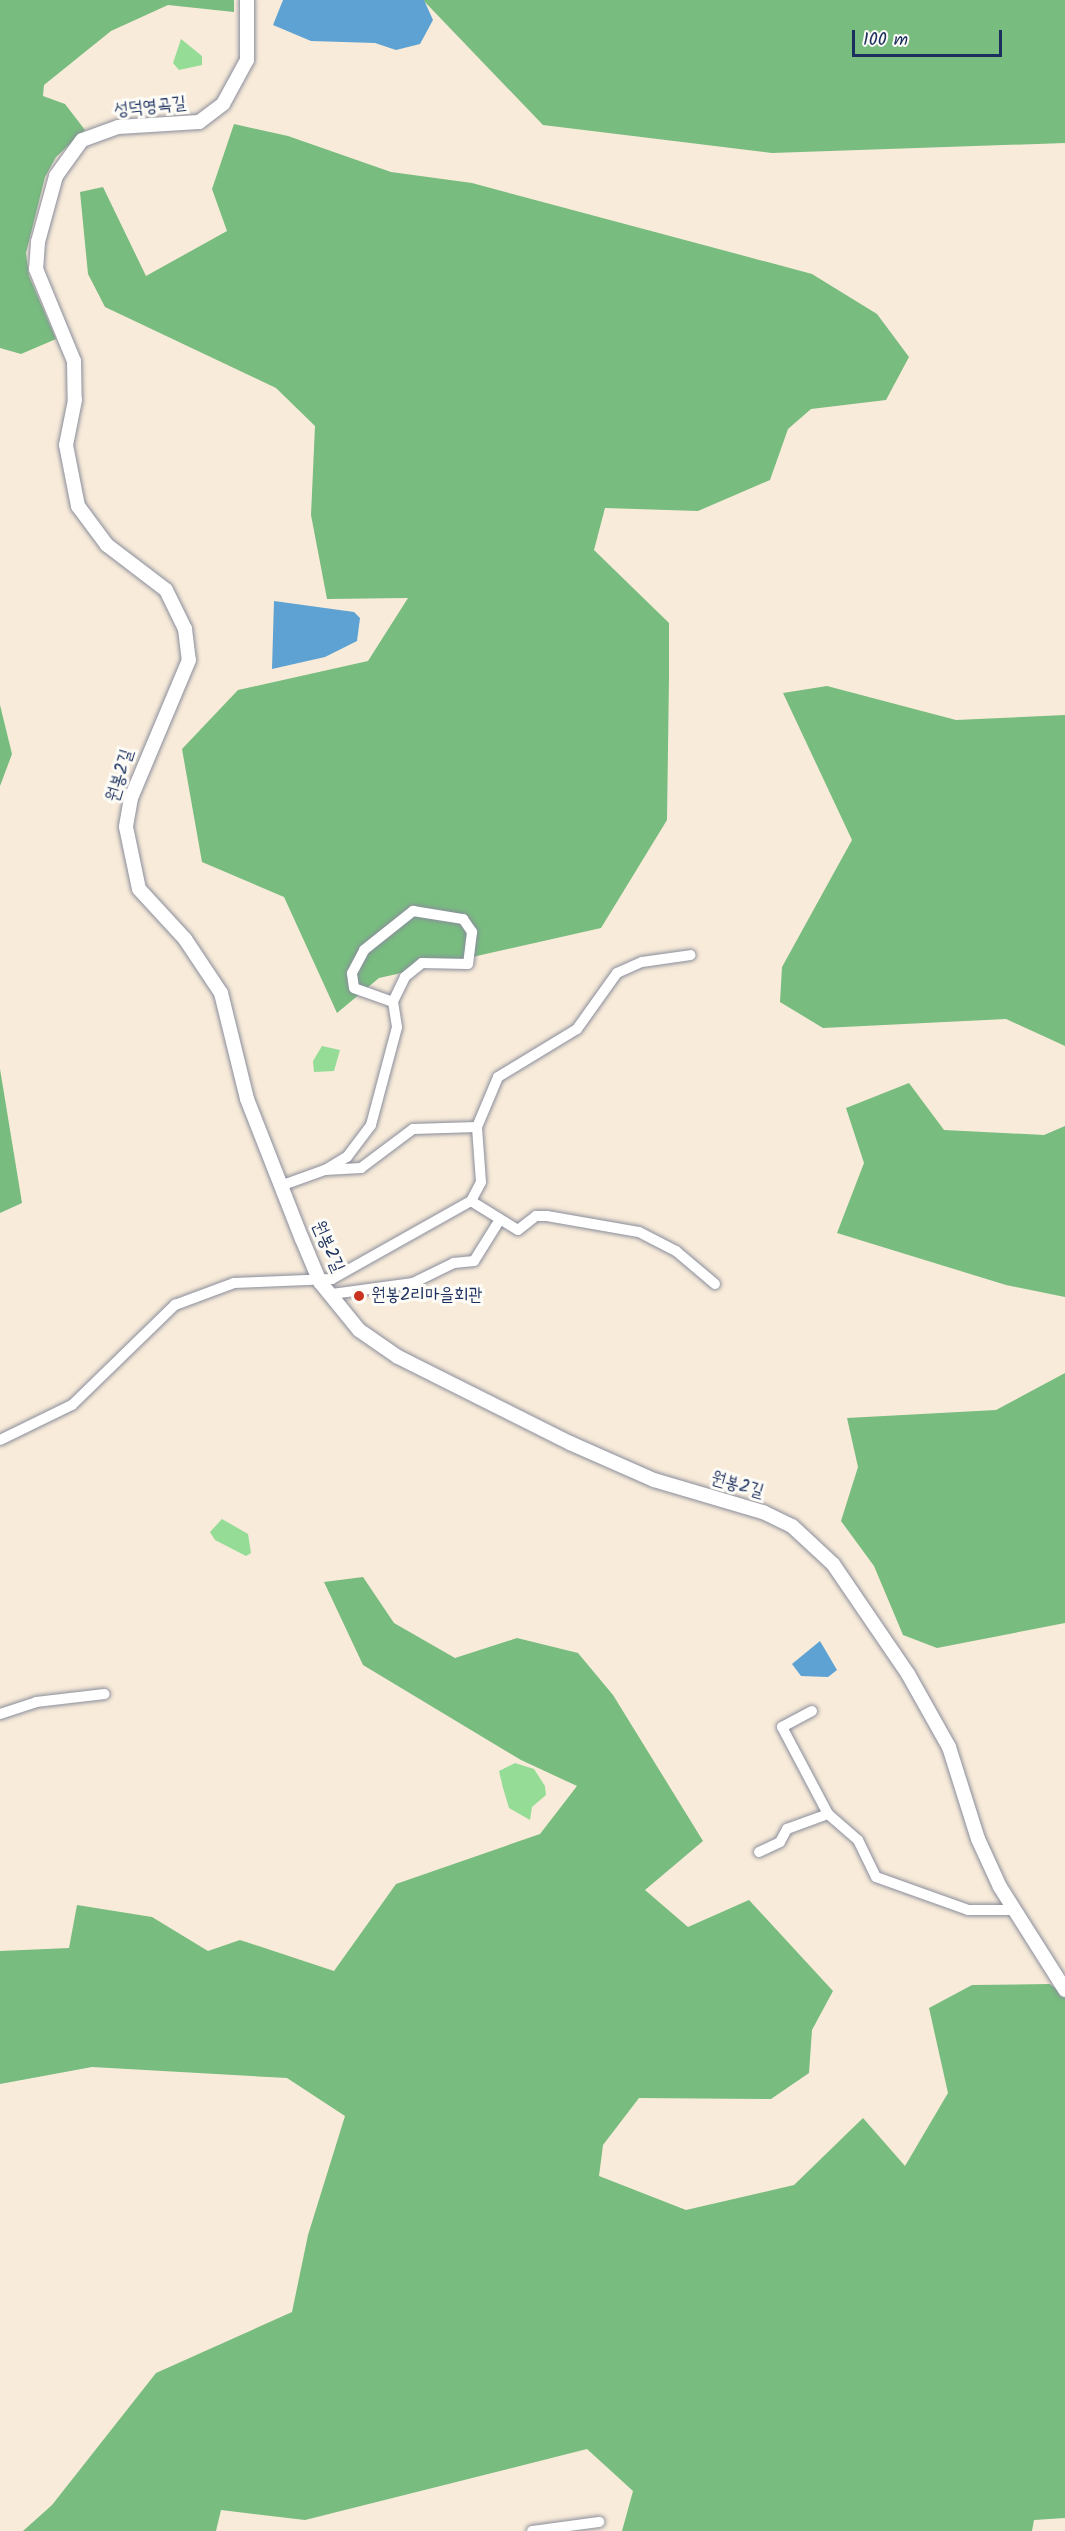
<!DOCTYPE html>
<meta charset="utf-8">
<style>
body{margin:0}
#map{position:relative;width:1065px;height:2531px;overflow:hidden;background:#f8ebd9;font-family:Kalam,"Poor Story",sans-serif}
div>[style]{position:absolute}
.green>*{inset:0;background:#95dc96}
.forest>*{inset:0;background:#78bc7f}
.water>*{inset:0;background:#5da2d2}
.roads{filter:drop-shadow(0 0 2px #8a8d9c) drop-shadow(0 0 2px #8a8d9c)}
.street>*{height:10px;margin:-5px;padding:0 5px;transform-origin:5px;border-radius:5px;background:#fff}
.secondary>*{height:14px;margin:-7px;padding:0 7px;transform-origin:7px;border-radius:7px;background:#fff}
.dots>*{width:16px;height:16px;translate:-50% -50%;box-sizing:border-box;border:3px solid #fdfcf7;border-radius:50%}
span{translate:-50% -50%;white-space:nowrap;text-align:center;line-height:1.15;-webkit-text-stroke:6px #fdfcf7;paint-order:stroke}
.street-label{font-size:18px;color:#1b2f5e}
.poi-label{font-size:18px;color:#1b2f5e}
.left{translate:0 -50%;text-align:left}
.scale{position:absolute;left:852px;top:30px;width:150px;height:27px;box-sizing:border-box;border:3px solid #1b2f5e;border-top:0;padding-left:8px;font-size:18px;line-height:21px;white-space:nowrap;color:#1b2f5e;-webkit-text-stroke:4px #fdfcf7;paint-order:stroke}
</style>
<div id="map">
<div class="green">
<div style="clip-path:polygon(181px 39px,202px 56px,202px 65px,179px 70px,173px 63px)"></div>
<div style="clip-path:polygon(322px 1046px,340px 1050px,334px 1071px,314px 1072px,313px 1061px)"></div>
<div style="clip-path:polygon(222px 1519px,248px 1534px,251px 1553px,246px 1556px,215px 1540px,210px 1532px)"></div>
<div style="clip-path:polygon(515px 1763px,534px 1769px,545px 1786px,546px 1795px,532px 1807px,530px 1820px,509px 1808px,503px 1788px,499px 1771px)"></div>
</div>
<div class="forest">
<div style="clip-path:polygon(0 0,234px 0,234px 12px,168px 5px,111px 31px,44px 85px,43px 96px,65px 104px,85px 130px,56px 157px,45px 177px,26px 253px,29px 276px,56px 339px,21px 354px,0 348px)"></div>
<div style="clip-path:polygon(423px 0,1065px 0,1065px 143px,772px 153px,543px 125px)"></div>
<div style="clip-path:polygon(234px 124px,288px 136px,391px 172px,472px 183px,812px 274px,877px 314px,909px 357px,886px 400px,811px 409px,788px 429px,770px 480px,698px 511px,605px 508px,594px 550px,669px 623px,669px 677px,667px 820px,601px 928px,379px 978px,337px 1013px,284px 897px,202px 862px,182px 749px,238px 690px,368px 661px,408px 598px,327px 599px,311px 515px,315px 426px,276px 388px,105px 307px,88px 274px,80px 192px,103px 187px,146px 276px,227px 231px,212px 189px)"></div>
<div style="clip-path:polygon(827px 686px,956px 720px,1065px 715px,1065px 1046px,1006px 1019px,823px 1028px,780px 1002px,782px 967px,852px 840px,783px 693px)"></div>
<div style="clip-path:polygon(0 705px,12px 754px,0 786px)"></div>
<div style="clip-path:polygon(0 1069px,22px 1203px,0 1213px)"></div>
<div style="clip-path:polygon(909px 1083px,944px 1130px,1044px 1135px,1065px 1126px,1065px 1297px,1006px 1285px,837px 1233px,864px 1163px,846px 1108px)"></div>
<div style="clip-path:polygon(1065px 1373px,1065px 1623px,937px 1648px,903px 1635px,874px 1566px,841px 1521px,858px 1467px,847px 1418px,996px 1410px)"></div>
<div style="clip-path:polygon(363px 1577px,394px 1623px,455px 1658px,517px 1638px,578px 1653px,613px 1695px,703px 1841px,645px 1890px,688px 1927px,749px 1900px,833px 1991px,812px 2030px,809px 2073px,771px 2099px,639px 2098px,603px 2145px,599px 2176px,686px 2210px,794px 2185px,863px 2118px,905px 2166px,948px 2093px,929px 2008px,972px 1985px,1050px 1984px,1065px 1996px,1065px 2518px,1034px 2520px,1032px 2531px,622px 2531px,633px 2491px,587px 2449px,305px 2520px,221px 2510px,216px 2531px,23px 2531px,52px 2505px,156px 2373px,292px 2312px,308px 2235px,345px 2116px,287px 2078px,92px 2067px,0 2084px,0 1951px,69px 1948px,77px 1905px,152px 1917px,208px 1951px,240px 1940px,334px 1971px,396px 1884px,540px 1834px,577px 1786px,521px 1760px,363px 1665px,324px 1582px)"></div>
</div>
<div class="water">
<div style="clip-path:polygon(283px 0,424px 0,433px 20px,420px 44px,396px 50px,375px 43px,311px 41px,273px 25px)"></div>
<div style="clip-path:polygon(274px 601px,354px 612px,360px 618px,357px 641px,325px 657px,272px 669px)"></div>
<div style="clip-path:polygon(820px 1641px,837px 1670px,828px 1677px,801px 1676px,792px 1664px)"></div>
</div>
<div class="roads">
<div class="street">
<div style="left:325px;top:1170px;width:26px;rotate:-31deg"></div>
<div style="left:347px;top:1157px;width:40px;rotate:-53deg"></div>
<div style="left:371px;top:1125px;width:101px;rotate:-75.1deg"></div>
<div style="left:397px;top:1027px;width:25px;rotate:-99deg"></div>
<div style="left:393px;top:1002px;width:41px;rotate:-160.3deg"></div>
<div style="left:354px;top:988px;width:15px;rotate:-98deg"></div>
<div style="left:352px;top:973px;width:26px;rotate:-62deg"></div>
<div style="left:364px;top:950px;width:63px;rotate:-38.5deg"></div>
<div style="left:413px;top:911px;width:51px;rotate:9.1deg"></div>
<div style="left:463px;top:919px;width:16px;rotate:55deg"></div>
<div style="left:472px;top:932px;width:32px;rotate:97deg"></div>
<div style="left:468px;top:964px;width:46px;rotate:-178.8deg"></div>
<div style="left:422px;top:963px;width:22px;rotate:141deg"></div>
<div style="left:405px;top:977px;width:28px;rotate:116deg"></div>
<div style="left:283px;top:1185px;width:45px;rotate:-19.7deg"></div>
<div style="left:325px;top:1170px;width:36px;rotate:-3deg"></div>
<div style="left:361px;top:1168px;width:65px;rotate:-36.9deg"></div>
<div style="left:413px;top:1129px;width:64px;rotate:-1.8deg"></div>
<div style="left:471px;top:1201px;width:21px;rotate:-62deg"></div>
<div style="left:481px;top:1182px;width:55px;rotate:-94.2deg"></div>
<div style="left:477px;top:1127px;width:54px;rotate:-67.2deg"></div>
<div style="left:498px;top:1077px;width:92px;rotate:-31.3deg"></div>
<div style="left:577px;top:1029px;width:69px;rotate:-54.5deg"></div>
<div style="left:617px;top:973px;width:27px;rotate:-24deg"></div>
<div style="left:642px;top:962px;width:49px;rotate:-8.1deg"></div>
<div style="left:332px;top:1294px;width:82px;rotate:-7.7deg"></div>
<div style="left:413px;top:1283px;width:46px;rotate:-26deg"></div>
<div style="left:454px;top:1263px;width:20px;rotate:-6deg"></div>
<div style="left:474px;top:1261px;width:47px;rotate:-58deg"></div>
<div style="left:0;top:1440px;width:80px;rotate:-25.9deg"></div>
<div style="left:72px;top:1405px;width:144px;rotate:-44.2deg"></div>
<div style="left:175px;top:1305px;width:63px;rotate:-20.4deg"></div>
<div style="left:234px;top:1283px;width:98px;rotate:-2.3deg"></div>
<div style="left:332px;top:1279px;width:159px;rotate:-29.3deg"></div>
<div style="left:471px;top:1201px;width:55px;rotate:31.7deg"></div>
<div style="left:518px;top:1230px;width:23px;rotate:-38deg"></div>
<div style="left:536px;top:1216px;width:11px"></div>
<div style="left:547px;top:1216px;width:93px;rotate:9.9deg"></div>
<div style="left:639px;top:1232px;width:42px;rotate:27.2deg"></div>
<div style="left:676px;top:1251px;width:51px;rotate:40.2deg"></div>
<div style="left:812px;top:1711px;width:34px;rotate:152deg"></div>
<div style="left:782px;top:1727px;width:98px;rotate:62.1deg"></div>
<div style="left:828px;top:1814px;width:40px;rotate:41deg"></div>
<div style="left:858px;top:1840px;width:41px;rotate:64.1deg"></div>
<div style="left:876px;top:1877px;width:98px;rotate:19.7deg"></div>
<div style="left:968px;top:1910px;width:43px"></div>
<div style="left:0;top:1714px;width:38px;rotate:-18deg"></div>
<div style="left:36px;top:1702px;width:69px;rotate:-6.6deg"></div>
<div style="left:759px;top:1852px;width:23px;rotate:-25deg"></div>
<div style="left:780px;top:1842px;width:15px;rotate:-62deg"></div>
<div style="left:787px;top:1829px;width:44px;rotate:-20.1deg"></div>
<div style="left:532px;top:2531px;width:68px;rotate:-7.7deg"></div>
</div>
<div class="secondary">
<div style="left:247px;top:0;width:60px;rotate:90deg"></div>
<div style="left:247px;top:60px;width:50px;rotate:118.6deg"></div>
<div style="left:223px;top:104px;width:30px;rotate:143deg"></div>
<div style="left:199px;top:122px;width:81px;rotate:176.5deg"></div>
<div style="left:118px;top:127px;width:38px;rotate:160deg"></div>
<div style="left:82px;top:140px;width:44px;rotate:125.8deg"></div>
<div style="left:56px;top:176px;width:68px;rotate:105.3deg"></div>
<div style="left:38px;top:242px;width:27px;rotate:94deg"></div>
<div style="left:36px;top:269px;width:100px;rotate:67.6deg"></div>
<div style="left:74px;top:361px;width:39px;rotate:89deg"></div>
<div style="left:75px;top:400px;width:46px;rotate:101.3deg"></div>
<div style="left:66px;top:445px;width:62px;rotate:78.9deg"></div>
<div style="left:78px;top:506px;width:49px;rotate:53.4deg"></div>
<div style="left:107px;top:545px;width:74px;rotate:37.3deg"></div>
<div style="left:166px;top:590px;width:43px;rotate:64deg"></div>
<div style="left:185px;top:629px;width:31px;rotate:83deg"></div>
<div style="left:189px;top:660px;width:150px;rotate:112.8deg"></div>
<div style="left:131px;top:798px;width:29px;rotate:100deg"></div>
<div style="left:126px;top:827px;width:63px;rotate:78.2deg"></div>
<div style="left:139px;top:889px;width:68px;rotate:47.4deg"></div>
<div style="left:185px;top:939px;width:65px;rotate:56.3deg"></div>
<div style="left:221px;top:993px;width:109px;rotate:76.2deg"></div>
<div style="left:247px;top:1099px;width:150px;rotate:68.6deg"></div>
<div style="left:302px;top:1239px;width:47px;rotate:67.3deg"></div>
<div style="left:320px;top:1282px;width:62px;rotate:50.9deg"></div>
<div style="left:359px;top:1330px;width:47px;rotate:34.7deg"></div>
<div style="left:398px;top:1357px;width:192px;rotate:26.6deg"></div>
<div style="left:570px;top:1443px;width:92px;rotate:23.8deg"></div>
<div style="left:654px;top:1480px;width:114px;rotate:16.4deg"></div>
<div style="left:763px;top:1512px;width:32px;rotate:26deg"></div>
<div style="left:792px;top:1526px;width:56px;rotate:42.8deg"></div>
<div style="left:833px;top:1564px;width:133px;rotate:55.7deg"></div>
<div style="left:908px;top:1674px;width:84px;rotate:60.7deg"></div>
<div style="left:949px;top:1747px;width:96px;rotate:72.5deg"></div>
<div style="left:978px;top:1839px;width:53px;rotate:65.4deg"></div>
<div style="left:1000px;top:1887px;width:122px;rotate:57.7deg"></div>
</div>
</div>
<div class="dots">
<div style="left:359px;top:1296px;background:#c8321e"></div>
</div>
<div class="street-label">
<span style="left:150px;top:108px;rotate:-6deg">성덕영곡길</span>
<span style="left:121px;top:776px;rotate:-73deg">원봉2길</span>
<span style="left:327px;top:1247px;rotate:66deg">원봉2길</span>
<span style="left:737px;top:1486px;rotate:16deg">원봉2길</span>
</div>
<div class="poi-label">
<span class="left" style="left:371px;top:1296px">원봉2리마을회관</span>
</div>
<div class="scale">100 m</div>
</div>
